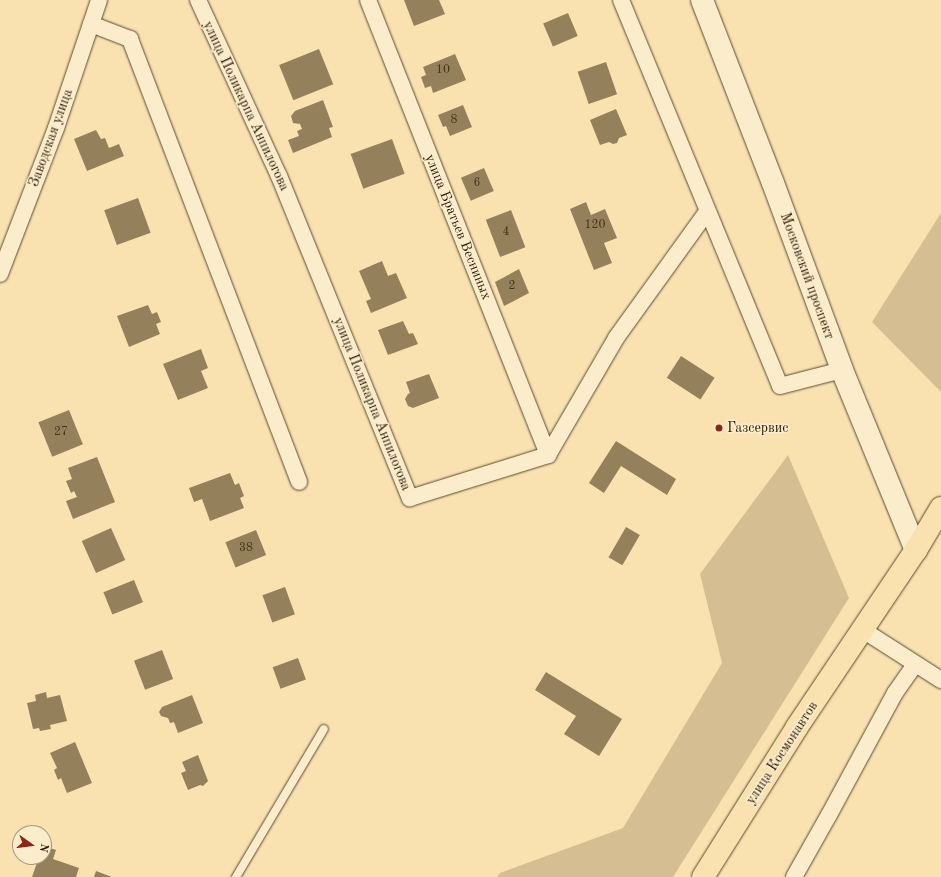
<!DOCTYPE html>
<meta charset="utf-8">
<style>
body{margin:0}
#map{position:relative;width:941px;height:877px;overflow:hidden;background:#f9e2b0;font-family:"Old Standard TT",serif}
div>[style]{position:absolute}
.green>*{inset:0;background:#d5bf92}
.building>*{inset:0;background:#94815c;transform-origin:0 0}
.roads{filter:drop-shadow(0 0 1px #5b4a2e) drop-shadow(0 0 1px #5b4a2e)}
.service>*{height:8px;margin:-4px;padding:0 4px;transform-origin:4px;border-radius:4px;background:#fbeccc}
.minor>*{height:16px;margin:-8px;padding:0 8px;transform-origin:8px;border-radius:8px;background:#fbeccc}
.secondary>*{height:22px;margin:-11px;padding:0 11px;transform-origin:11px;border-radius:11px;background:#fbeccc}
.primary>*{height:22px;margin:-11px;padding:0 11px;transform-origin:11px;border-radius:11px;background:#f9e2b0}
.dots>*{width:11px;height:11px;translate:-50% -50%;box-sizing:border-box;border:2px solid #fbeccc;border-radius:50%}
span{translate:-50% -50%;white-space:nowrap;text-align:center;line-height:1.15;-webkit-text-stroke:3px #fbeccc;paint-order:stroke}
.number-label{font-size:12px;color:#423218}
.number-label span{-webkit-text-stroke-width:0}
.street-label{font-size:14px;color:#261702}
.poi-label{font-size:14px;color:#261702}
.left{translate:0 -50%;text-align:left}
.north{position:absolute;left:12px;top:825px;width:40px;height:40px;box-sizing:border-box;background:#fbeccc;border:1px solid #a6977b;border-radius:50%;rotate:104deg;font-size:11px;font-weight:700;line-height:16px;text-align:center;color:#261702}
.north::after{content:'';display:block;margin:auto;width:14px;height:18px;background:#8f2418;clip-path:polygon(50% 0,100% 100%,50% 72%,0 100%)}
</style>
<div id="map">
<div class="green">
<div style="clip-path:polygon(941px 213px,941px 392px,872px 322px)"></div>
<div style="clip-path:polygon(788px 455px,849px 598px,673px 877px,497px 877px,500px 873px,623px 828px,722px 663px,700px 574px)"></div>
</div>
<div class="building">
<div style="clip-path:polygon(404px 0,439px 0,445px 14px,414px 26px)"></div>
<div style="left:568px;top:13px;width:25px;height:27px;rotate:67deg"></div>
<div style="left:319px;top:49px;width:38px;height:43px;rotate:68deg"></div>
<div style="clip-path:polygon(455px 54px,466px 80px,433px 93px,431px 86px,425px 88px,421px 77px,426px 75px,423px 67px)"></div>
<div style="left:606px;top:62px;width:34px;height:30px;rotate:71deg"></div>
<div style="clip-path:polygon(323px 100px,333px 127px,329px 128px,332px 137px,293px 153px,288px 140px,299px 136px,297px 131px,302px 129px,300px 124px,293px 123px,291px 116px,295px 111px)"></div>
<div style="clip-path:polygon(463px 105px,472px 127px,450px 136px,446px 126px,443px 127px,438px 115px)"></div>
<div style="clip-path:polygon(616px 109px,627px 135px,619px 138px,617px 143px,613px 144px,609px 142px,600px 145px,590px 120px)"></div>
<div style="clip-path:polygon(96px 130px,101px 139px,105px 138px,109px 148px,119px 144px,124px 156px,87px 171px,74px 139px)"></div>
<div style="left:392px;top:139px;width:37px;height:44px;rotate:70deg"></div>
<div style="left:484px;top:168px;width:25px;height:25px;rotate:67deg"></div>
<div style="left:138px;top:198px;width:37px;height:36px;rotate:70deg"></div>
<div style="clip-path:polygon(586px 202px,591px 215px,605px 209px,617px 238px,604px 243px,612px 263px,594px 270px,570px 209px)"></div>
<div style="left:511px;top:210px;width:40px;height:27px;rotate:69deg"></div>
<div style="clip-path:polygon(382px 261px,388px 276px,396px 273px,407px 298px,371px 313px,366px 301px,371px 299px,359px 271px)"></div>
<div style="clip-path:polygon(519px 269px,529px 293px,504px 306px,495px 282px)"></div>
<div style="clip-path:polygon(148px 305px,152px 314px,157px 312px,161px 322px,156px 324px,160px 334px,129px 347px,117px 316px)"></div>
<div style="clip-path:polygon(403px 321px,409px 334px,413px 333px,418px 344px,388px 355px,378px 330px)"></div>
<div style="clip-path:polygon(201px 349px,208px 368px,201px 371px,208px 388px,178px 400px,163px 364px)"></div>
<div style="left:681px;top:356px;width:40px;height:26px;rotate:33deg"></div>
<div style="clip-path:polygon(429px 374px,439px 398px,413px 408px,408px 406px,405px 399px,408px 394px,410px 393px,406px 382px)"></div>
<div style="left:69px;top:410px;width:37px;height:33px;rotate:68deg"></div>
<div style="clip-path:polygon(616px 441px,676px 479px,667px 495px,621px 466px,604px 493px,589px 483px)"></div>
<div style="clip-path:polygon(97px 457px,115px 502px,73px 519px,66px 501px,77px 497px,74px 491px,71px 493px,66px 481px,72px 479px,68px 468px)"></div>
<div style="clip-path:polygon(230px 473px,235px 485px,239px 483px,244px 496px,240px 498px,244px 508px,210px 521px,202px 499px,194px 502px,189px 488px)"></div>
<div style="left:626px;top:527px;width:16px;height:35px;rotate:30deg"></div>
<div style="left:111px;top:528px;width:35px;height:32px;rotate:66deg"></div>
<div style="left:256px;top:530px;width:27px;height:33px;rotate:68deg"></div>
<div style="left:134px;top:580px;width:24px;height:33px;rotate:68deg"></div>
<div style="left:285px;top:587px;width:29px;height:24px;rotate:70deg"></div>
<div style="left:162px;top:650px;width:31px;height:30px;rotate:69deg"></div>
<div style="left:298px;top:658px;width:23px;height:27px;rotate:70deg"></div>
<div style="clip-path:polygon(546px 672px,622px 719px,599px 756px,564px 734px,576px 716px,535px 690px)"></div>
<div style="clip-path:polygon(46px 692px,47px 698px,60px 695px,67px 721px,50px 725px,51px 729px,40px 731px,39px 728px,33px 729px,27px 703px,36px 701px,35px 695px)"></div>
<div style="clip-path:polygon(192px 695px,203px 723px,178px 733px,174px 722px,170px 723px,168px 718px,161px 716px,159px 712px,162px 707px)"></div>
<div style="clip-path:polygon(75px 742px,92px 783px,67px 793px,61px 778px,58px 780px,54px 770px,57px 768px,50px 753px)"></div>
<div style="clip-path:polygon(198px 755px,208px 781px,203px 786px,200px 785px,188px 790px,181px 773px,186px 771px,182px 762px)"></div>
<div style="clip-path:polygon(44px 846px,56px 850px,53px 859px,79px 868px,76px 877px,32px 877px,39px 857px,44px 857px)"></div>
<div style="clip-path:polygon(96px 871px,112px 877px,94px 877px)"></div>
</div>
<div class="roads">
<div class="service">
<div style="left:236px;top:877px;width:172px;rotate:-59.3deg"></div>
</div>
<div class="minor">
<div style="left:198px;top:0;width:194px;rotate:65.3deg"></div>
<div style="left:279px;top:176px;width:348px;rotate:67.9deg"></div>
<div style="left:410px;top:498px;width:145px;rotate:-17.3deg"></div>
<div style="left:548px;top:455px;width:135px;rotate:-59.8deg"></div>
<div style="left:616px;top:338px;width:155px;rotate:-54.2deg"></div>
<div style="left:368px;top:0;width:489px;rotate:68.4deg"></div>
<div style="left:621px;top:0;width:417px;rotate:67.6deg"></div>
<div style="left:780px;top:386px;width:64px;rotate:-14.5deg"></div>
<div style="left:91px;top:24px;width:42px;rotate:21deg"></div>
<div style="left:130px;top:39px;width:474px;rotate:69.1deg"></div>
<div style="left:0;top:274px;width:156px;rotate:-69deg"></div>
<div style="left:56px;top:128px;width:135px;rotate:-71.4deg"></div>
<div style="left:863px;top:630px;width:93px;rotate:32.7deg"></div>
<div style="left:794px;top:877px;width:71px;rotate:-60.6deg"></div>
<div style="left:829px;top:815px;width:139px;rotate:-61.6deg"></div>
<div style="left:895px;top:693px;width:35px;rotate:-55deg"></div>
</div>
<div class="secondary">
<div style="left:702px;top:0;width:196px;rotate:68.8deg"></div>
<div style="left:773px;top:183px;width:199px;rotate:69.7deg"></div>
<div style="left:842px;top:370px;width:195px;rotate:67.7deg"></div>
</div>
<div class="primary">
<div style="left:703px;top:877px;width:177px;rotate:-57.9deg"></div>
<div style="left:797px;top:727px;width:213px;rotate:-56.1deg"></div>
<div style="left:916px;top:550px;width:49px;rotate:-59.2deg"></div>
</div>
</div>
<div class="dots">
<div style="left:719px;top:428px;background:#8f2418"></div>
</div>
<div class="number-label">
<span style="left:443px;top:71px">10</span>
<span style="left:454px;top:121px">8</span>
<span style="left:477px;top:184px">6</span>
<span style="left:595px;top:226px">120</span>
<span style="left:506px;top:233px">4</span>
<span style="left:512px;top:287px">2</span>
<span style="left:61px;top:433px">27</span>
<span style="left:246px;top:549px">38</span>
</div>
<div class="street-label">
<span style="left:246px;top:106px;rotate:65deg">улица Поликарпа Анпилогова</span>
<span style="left:51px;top:138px;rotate:-70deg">Заводская улица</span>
<span style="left:458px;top:227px;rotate:68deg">улица Братьев Весниных</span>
<span style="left:807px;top:276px;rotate:70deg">Московский проспект</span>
<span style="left:372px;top:404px;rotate:68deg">улица Поликарпа Анпилогова</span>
<span style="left:782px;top:753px;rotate:-57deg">улица Космонавтов</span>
</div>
<div class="poi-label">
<span class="left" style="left:727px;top:428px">Газсервис</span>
</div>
<div class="north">N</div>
</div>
